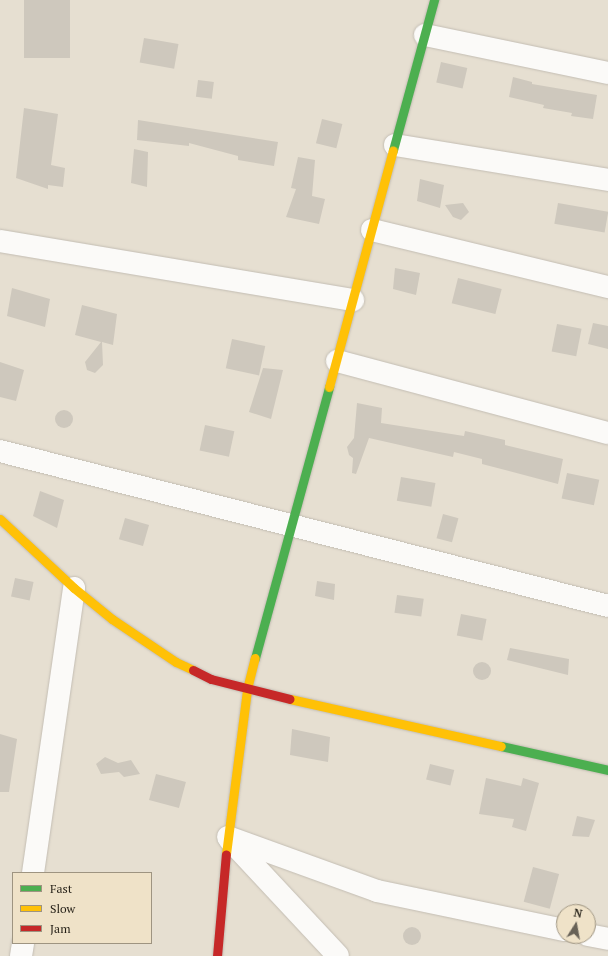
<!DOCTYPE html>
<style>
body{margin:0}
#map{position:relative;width:608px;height:956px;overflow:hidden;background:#e6dfd1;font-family:"PT Serif",serif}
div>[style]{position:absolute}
.building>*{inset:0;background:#cec8bd;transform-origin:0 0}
.round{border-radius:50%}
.roads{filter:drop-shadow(0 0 1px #c3bdb3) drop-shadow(0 0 1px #c3bdb3)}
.street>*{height:22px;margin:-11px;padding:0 11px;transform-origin:11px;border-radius:11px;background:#fbfaf8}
.fast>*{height:9px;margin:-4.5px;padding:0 4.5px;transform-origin:4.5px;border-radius:4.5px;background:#4caf50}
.slow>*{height:9px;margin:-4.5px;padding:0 4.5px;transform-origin:4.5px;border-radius:4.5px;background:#ffc107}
.jam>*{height:9px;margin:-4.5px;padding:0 4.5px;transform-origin:4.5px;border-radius:4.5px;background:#c62828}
span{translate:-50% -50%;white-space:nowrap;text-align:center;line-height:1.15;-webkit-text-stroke:3px #efe2c8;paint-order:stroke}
.legend{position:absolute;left:12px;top:872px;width:140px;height:72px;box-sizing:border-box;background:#efe2c8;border:1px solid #9e9481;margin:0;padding:5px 7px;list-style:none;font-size:12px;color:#241f16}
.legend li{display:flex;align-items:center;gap:8px;height:20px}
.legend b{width:20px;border:1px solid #9e9481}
.north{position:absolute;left:556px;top:904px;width:40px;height:40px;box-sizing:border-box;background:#efe2c8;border:1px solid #9e9481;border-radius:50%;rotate:11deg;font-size:11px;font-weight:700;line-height:16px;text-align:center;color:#241f16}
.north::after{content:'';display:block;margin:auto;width:14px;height:18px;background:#686257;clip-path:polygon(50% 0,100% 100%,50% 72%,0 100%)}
</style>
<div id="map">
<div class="building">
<div style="left:24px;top:0;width:46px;height:58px"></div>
<div style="left:144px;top:38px;width:35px;height:25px;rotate:10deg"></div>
<div style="left:441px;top:62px;width:27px;height:21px;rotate:13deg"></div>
<div style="clip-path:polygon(513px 77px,532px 82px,532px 84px,597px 95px,593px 119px,571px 116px,572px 113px,543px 108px,544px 105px,509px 97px)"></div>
<div style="left:198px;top:80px;width:16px;height:17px;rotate:7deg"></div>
<div style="clip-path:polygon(24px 108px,58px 114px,51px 165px,65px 168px,63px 187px,48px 185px,48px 189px,16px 178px)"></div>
<div style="left:322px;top:119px;width:21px;height:25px;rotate:14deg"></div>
<div style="clip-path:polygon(138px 120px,278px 142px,274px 166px,238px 160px,238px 156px,189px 143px,189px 146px,137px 140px)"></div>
<div style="clip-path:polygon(134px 149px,148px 152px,147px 187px,131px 183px)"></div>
<div style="clip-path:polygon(298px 157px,315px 160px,312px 196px,325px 199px,319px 224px,286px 217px,296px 189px,291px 188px)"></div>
<div style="clip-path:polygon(420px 179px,444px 185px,440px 208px,417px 201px)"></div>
<div style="clip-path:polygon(463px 203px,469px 212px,461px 220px,453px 217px,445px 205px)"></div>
<div style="left:558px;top:203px;width:51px;height:21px;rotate:10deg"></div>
<div style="clip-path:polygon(395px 268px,420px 273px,416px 295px,393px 289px)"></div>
<div style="left:458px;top:278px;width:45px;height:26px;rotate:14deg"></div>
<div style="clip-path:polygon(12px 288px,50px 299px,45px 327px,7px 316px)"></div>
<div style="clip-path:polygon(82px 305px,117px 314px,113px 345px,102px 342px,103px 365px,95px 373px,87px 370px,85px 362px,101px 342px,75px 335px)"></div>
<div style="clip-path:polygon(593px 323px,608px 326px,608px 349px,588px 344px)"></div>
<div style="left:557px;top:324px;width:25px;height:28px;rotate:11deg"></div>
<div style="left:232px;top:339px;width:34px;height:30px;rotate:12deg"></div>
<div style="clip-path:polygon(0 362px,24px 370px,16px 401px,0 397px)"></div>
<div style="clip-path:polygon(263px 368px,283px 370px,271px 419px,249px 412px)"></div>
<div style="clip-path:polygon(357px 403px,382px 408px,381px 423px,464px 436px,465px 431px,505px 440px,505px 445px,563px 459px,558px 484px,482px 464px,482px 459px,454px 452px,453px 457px,369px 438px,356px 474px,352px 473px,353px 458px,349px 455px,347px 447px,354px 438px)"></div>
<div class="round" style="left:55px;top:410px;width:18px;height:18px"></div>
<div style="left:205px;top:425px;width:30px;height:26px;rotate:12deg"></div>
<div style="left:567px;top:473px;width:33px;height:26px;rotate:12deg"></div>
<div style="left:401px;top:477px;width:35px;height:24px;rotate:10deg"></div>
<div style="clip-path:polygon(40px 491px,64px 500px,57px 528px,33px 516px)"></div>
<div style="left:443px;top:514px;width:16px;height:25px;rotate:15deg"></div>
<div style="left:125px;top:518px;width:25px;height:22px;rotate:16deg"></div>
<div style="left:15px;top:578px;width:19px;height:19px;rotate:12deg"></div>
<div style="clip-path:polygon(317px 581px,335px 584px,334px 600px,315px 596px)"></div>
<div style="left:397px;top:595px;width:27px;height:18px;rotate:8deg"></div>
<div style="left:461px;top:614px;width:26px;height:22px;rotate:11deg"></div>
<div style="clip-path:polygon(510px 648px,569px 659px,568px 675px,507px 660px)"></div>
<div class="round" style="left:473px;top:662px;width:18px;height:18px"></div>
<div style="clip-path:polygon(292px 729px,330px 737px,328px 762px,290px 755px)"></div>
<div style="clip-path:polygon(0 734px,17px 739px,9px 792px,0 792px)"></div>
<div style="clip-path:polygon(105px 757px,118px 763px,131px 760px,140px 774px,124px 777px,119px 772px,101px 774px,96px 764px)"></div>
<div style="left:430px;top:764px;width:25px;height:16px;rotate:14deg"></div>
<div style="left:156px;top:774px;width:31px;height:27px;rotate:15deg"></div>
<div style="clip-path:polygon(486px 778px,521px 786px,523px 778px,539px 783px,526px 831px,512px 827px,514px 819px,479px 814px)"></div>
<div style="clip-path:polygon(577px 816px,595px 820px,589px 837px,572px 836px)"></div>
<div style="left:533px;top:867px;width:27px;height:36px;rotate:15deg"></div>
<div class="round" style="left:403px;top:927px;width:18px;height:18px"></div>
</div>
<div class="roads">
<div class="street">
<div style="left:425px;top:35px;width:187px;rotate:11.7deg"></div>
<div style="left:395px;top:145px;width:216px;rotate:9.3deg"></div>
<div style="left:372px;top:230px;width:243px;rotate:13.6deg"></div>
<div style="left:0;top:241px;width:358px;rotate:9.5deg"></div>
<div style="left:337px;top:361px;width:280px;rotate:14.9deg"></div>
<div style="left:0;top:451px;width:627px;rotate:14.3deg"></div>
<div style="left:228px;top:837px;width:158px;rotate:19.9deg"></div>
<div style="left:377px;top:891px;width:191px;rotate:11.8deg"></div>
<div style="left:230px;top:840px;width:158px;rotate:47deg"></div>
<div style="left:33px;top:873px;width:288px;rotate:-81.8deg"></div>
<div style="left:588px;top:935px;width:20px;rotate:11deg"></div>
<div style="left:21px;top:956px;width:13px;rotate:-81deg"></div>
</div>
<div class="fast">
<div style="left:393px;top:150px;width:156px;rotate:-74.7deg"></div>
<div style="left:255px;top:658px;width:281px;rotate:-74.7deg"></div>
<div style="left:501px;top:746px;width:110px;rotate:12.6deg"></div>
</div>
<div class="slow">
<div style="left:329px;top:387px;width:245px;rotate:-74.9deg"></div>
<div style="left:0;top:519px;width:101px;rotate:43deg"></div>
<div style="left:74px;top:588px;width:49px;rotate:39.2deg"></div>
<div style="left:112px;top:619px;width:77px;rotate:33.9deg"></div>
<div style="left:176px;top:662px;width:19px;rotate:25deg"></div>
<div style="left:290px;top:699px;width:216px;rotate:12.6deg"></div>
<div style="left:226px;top:854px;width:166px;rotate:-82.7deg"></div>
<div style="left:247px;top:689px;width:32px;rotate:-76deg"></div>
</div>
<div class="jam">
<div style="left:193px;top:670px;width:20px;rotate:27deg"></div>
<div style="left:211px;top:679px;width:81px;rotate:14.2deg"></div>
<div style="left:217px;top:956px;width:102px;rotate:-85deg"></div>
</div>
</div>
<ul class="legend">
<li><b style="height:5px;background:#4caf50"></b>Fast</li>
<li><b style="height:5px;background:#ffc107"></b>Slow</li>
<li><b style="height:5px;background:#c62828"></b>Jam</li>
</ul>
<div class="north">N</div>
</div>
